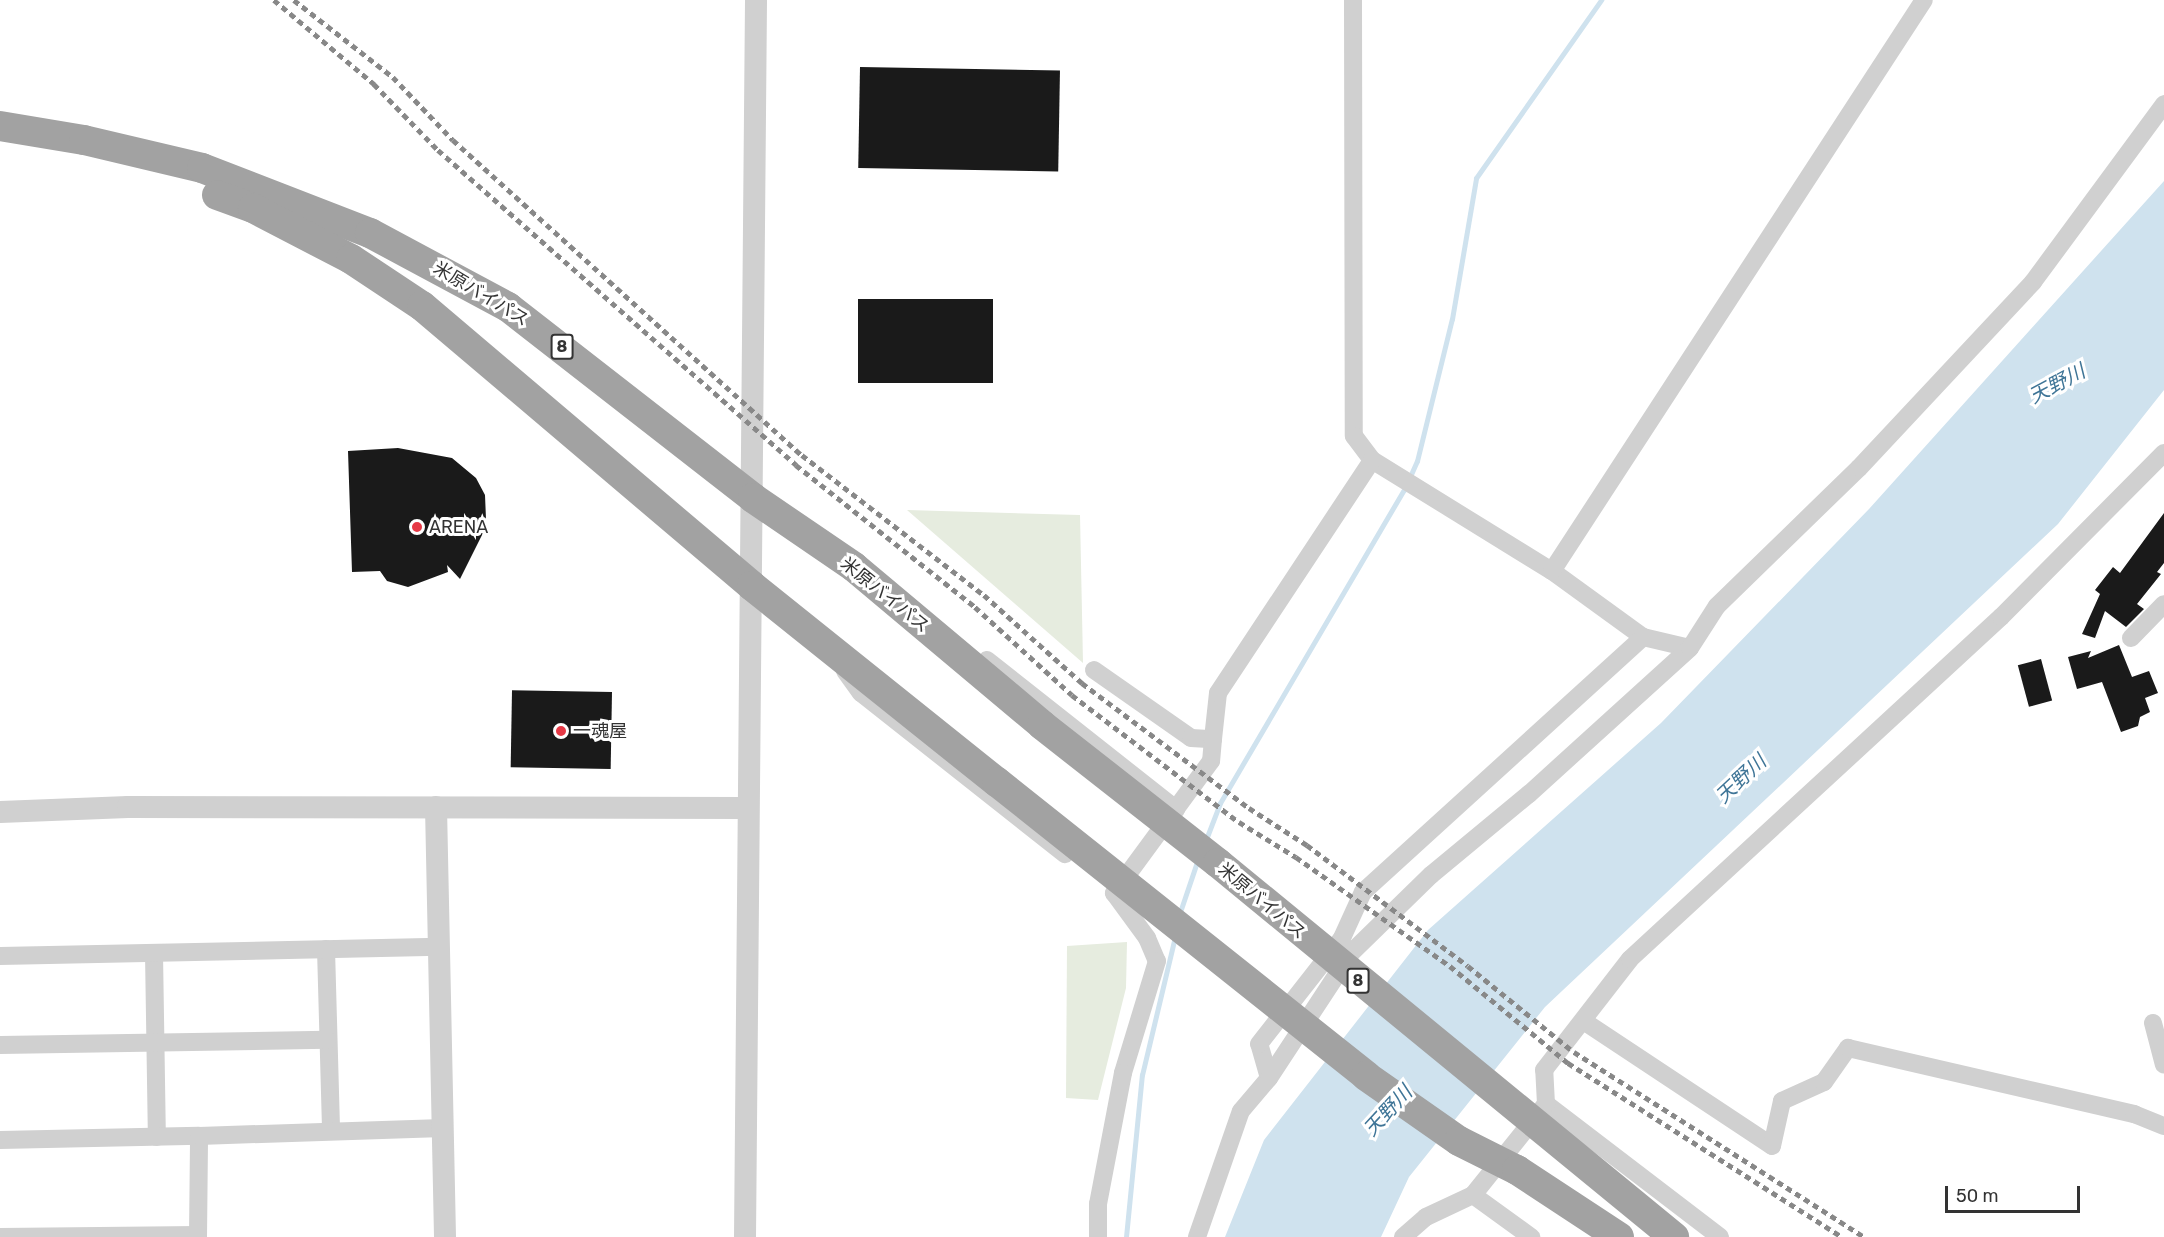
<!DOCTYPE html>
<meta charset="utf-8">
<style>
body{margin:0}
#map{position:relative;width:2164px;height:1237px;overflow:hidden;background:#fff;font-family:Rubik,"Noto Sans JP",sans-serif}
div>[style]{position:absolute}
.green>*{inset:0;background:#e6ecdf}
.water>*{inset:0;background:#cfe2ee}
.stream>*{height:5px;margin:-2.5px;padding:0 2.5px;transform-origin:2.5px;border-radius:2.5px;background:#cfe2ee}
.building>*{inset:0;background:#1a1a1a;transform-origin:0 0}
.minor>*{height:18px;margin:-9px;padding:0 9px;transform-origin:9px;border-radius:9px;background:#d0d0d0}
.tertiary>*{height:22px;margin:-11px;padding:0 11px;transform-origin:11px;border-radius:11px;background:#d0d0d0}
.trunk>*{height:30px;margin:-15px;padding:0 15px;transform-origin:15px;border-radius:15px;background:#a2a2a2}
.rail>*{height:4.5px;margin-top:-2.25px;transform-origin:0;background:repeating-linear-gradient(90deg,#888 0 6px,transparent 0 10.5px)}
.trunk-bridge>*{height:30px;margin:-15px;padding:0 15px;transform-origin:15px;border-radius:15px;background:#a2a2a2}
.dots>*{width:16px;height:16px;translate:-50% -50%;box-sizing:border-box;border:3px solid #fff;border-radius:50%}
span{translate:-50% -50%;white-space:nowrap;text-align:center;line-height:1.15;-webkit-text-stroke:6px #fff;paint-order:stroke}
.shield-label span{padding:2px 4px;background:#fff;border:2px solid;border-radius:4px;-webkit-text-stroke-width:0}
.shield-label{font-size:16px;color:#333;font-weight:700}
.street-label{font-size:18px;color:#333}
.poi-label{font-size:18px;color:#333}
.left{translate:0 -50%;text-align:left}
.water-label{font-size:20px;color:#3f7597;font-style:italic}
.scale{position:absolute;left:1945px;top:1186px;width:135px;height:27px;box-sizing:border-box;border:3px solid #333;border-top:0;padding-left:8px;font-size:18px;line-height:21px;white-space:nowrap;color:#333;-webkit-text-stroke:4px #fff;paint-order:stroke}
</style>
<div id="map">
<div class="green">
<div style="clip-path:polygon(907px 510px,1080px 515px,1083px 663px)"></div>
<div style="clip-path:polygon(1127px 942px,1126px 988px,1098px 1100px,1066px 1098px,1067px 946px)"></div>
</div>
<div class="water">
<div style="clip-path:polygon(2164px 181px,2164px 390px,2058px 524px,1545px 1007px,1409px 1177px,1381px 1237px,1225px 1237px,1264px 1140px,1428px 930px,1661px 723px,1869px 509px)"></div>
</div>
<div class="stream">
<div style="left:1205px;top:842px;width:42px;rotate:-69deg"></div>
<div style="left:1220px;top:803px;width:363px;rotate:-59.6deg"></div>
<div style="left:1404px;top:490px;width:32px;rotate:-66deg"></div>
<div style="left:1417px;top:461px;width:146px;rotate:-76.2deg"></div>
<div style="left:1452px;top:319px;width:143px;rotate:-80.3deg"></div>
<div style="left:1476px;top:178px;width:218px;rotate:-54.9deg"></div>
<div style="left:1179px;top:915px;width:59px;rotate:-71.3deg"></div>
<div style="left:1126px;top:1237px;width:163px;rotate:-84.4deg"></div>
<div style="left:1142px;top:1075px;width:143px;rotate:-76.6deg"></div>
</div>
<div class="building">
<div style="left:860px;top:67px;width:200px;height:101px;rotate:1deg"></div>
<div style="left:858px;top:299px;width:135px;height:84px"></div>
<div style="clip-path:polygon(398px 448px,452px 458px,476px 478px,485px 495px,486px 519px,482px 535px,460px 579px,447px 565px,448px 572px,408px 587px,387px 581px,380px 571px,352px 572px,348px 451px)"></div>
<div style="clip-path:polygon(2164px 513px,2164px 563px,2157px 572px,2161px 574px,2137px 604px,2144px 609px,2126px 627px,2105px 611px,2095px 638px,2082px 634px,2100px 594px,2095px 590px,2113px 567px,2120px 573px)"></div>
<div style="clip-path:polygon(2119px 645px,2132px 677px,2149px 671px,2158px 693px,2145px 698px,2150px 712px,2140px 717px,2138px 726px,2121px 732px,2102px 682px,2077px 689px,2068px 657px,2091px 651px,2088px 658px)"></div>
<div style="left:2041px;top:659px;width:43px;height:24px;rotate:75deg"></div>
<div style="left:612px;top:692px;width:77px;height:100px;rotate:91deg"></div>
</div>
<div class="minor">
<div style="left:1353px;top:0;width:436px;rotate:89.9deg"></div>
<div style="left:1354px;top:436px;width:30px;rotate:53deg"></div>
<div style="left:1372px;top:460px;width:211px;rotate:31.7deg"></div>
<div style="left:1552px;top:571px;width:112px;rotate:36deg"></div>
<div style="left:1643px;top:637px;width:48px;rotate:13.2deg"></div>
<div style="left:1552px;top:571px;width:681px;rotate:-56.92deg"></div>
<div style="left:2131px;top:638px;width:47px;rotate:-45.9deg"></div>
<div style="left:987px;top:660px;width:241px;rotate:38.3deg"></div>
<div style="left:1094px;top:670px;width:118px;rotate:35deg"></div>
<div style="left:1191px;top:738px;width:22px;rotate:3deg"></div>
<div style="left:1213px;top:739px;width:22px;rotate:95deg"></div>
<div style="left:1211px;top:761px;width:164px;rotate:126.3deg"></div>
<div style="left:1114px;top:893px;width:56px;rotate:53.7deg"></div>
<div style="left:1147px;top:938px;width:25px;rotate:67deg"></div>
<div style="left:1157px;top:961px;width:117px;rotate:106.9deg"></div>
<div style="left:1123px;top:1073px;width:133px;rotate:100.8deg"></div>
<div style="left:1098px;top:1204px;width:33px;rotate:90deg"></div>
<div style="left:845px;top:671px;width:27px;rotate:54deg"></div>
<div style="left:861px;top:693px;width:260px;rotate:38.3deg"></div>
<div style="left:1213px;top:739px;width:46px;rotate:-83.8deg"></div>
<div style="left:1218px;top:693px;width:279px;rotate:-56.5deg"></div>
<div style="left:326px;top:949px;width:182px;rotate:88.4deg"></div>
<div style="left:154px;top:953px;width:184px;rotate:89.1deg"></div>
<div style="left:0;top:956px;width:439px;rotate:-1.2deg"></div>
<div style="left:1585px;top:1022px;width:224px;rotate:33.5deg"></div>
<div style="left:1772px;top:1146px;width:46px;rotate:-77.5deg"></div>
<div style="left:1782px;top:1101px;width:46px;rotate:-24.3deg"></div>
<div style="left:1824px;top:1082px;width:42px;rotate:-54.8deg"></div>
<div style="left:1848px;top:1048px;width:294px;rotate:13deg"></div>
<div style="left:2134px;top:1114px;width:32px;rotate:22deg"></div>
<div style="left:2153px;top:1023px;width:43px;rotate:75.3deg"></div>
<div style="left:0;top:1045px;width:327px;rotate:-0.9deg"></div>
<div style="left:1269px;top:1078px;width:35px;rotate:-106deg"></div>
<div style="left:1259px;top:1044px;width:135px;rotate:-51.9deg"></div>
<div style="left:1342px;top:938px;width:51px;rotate:-65.5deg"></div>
<div style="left:1363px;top:892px;width:379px;rotate:-42.3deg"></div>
<div style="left:1546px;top:1104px;width:219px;rotate:37.4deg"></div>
<div style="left:0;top:1140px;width:199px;rotate:-1.2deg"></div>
<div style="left:1473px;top:1195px;width:72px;rotate:35.9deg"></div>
<div style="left:0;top:1237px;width:198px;rotate:-0.6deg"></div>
<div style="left:198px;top:1237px;width:101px;rotate:-89.4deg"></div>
<div style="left:199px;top:1136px;width:244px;rotate:-1.9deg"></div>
<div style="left:1197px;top:1237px;width:133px;rotate:-70.8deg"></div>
<div style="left:1241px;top:1111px;width:43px;rotate:-49.7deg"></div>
<div style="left:1269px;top:1078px;width:149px;rotate:-56.7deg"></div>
<div style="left:1351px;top:953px;width:112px;rotate:-44.3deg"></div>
<div style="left:1431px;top:875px;width:127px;rotate:-39.6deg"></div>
<div style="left:1529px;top:794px;width:217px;rotate:-42.2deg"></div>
<div style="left:1690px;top:648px;width:50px;rotate:-57.3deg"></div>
<div style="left:1717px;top:606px;width:198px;rotate:-44.2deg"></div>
<div style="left:1859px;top:468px;width:255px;rotate:-46.9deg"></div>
<div style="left:2033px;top:282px;width:221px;rotate:-53.6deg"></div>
<div style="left:1403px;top:1237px;width:30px;rotate:-41deg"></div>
<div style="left:1426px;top:1217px;width:52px;rotate:-25.1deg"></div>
<div style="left:1473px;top:1195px;width:117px;rotate:-51.3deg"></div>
<div style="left:1546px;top:1104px;width:34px;rotate:-93deg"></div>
<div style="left:1544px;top:1070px;width:140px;rotate:-52.2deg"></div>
<div style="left:1630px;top:959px;width:505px;rotate:-42.67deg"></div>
<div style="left:2001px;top:617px;width:231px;rotate:-45.2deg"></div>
</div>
<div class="tertiary">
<div style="left:436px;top:807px;width:430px;rotate:88.8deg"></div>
<div style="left:0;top:812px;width:128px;rotate:-2.2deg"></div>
<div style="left:128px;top:807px;width:619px;rotate:0.09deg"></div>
<div style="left:745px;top:1237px;width:1237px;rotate:-89.49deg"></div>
</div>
<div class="trunk">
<div style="left:0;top:126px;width:85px;rotate:9.5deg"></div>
<div style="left:84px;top:140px;width:121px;rotate:13.3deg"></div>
<div style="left:202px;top:168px;width:180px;rotate:21.2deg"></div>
<div style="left:370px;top:233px;width:157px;rotate:28.2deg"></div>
<div style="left:508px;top:307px;width:311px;rotate:37.9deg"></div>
<div style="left:753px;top:498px;width:122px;rotate:34.3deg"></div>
<div style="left:854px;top:567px;width:246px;rotate:40deg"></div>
<div style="left:217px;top:195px;width:38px;rotate:20deg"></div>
<div style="left:253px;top:208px;width:110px;rotate:27.5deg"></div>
<div style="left:351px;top:259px;width:85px;rotate:33.5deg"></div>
<div style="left:422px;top:306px;width:433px;rotate:40.3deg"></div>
<div style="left:752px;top:586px;width:314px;rotate:38.7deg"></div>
</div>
<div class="rail">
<div style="left:274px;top:0;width:131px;rotate:40deg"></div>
<div style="left:374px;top:84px;width:92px;rotate:45.9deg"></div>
<div style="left:438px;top:150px;width:477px;rotate:41.3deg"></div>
<div style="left:796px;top:465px;width:228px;rotate:38.4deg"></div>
<div style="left:975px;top:607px;width:131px;rotate:42.2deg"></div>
<div style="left:1072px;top:695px;width:210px;rotate:37.3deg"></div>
<div style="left:1239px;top:822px;width:67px;rotate:31.6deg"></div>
<div style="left:1296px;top:857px;width:189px;rotate:35.3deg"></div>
<div style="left:1450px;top:966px;width:153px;rotate:39.4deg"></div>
<div style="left:1568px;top:1063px;width:325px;rotate:32.4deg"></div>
<div style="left:294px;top:0;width:125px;rotate:37.9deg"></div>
<div style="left:393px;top:77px;width:87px;rotate:46.4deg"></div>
<div style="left:453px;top:140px;width:470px;rotate:42.1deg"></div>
<div style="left:802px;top:455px;width:230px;rotate:37.6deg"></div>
<div style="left:984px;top:595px;width:132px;rotate:41.9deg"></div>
<div style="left:1082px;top:683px;width:209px;rotate:36.8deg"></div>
<div style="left:1249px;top:808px;width:69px;rotate:32.5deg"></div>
<div style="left:1307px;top:845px;width:201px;rotate:36.9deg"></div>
<div style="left:1468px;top:966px;width:136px;rotate:39.1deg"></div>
<div style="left:1574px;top:1052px;width:344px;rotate:32.5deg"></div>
</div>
<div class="trunk-bridge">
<div style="left:1042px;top:725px;width:224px;rotate:38.1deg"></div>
<div style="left:1218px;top:863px;width:590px;rotate:39.36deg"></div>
<div style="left:997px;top:782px;width:472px;rotate:38.5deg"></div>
<div style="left:1366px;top:1076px;width:113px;rotate:35deg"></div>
<div style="left:1459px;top:1141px;width:65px;rotate:26.6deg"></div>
<div style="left:1517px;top:1170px;width:122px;rotate:33.3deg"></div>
</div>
<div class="dots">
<div style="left:417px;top:527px;background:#e63946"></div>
<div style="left:561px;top:731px;background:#e63946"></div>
</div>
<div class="shield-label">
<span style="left:562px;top:347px">8</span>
<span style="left:1358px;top:981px">8</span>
</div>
<div class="street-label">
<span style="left:481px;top:294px;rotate:31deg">米原バイパス</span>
<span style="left:885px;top:595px;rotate:39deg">米原バイパス</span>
<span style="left:1262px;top:901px;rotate:40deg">米原バイパス</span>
</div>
<div class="poi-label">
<span class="left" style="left:429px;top:527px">ARENA</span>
<span class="left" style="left:573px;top:731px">一魂屋</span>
</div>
<div class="water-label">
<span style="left:2057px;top:384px;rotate:-28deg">天野川</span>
<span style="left:1741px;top:779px;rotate:-43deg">天野川</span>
<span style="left:1388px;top:1111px;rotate:-47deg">天野川</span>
</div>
<div class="scale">50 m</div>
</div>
